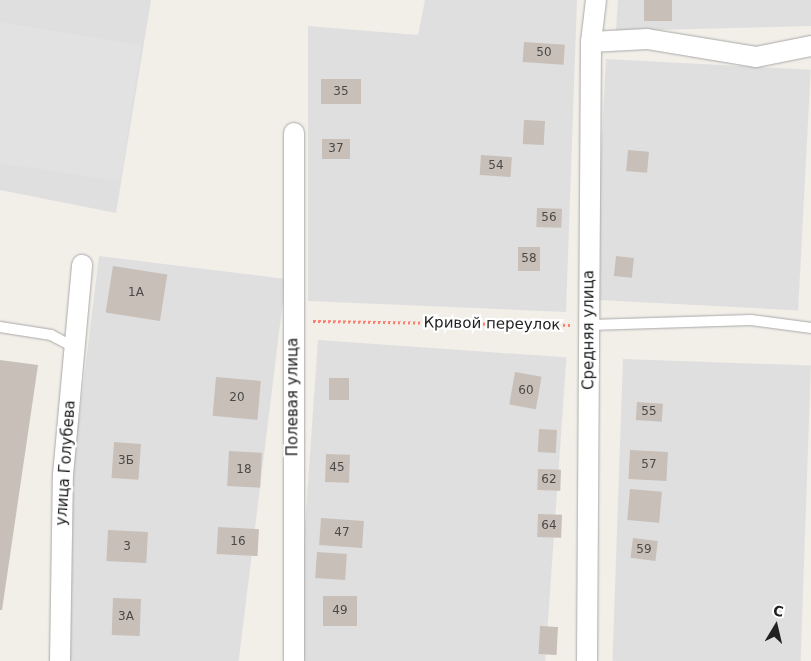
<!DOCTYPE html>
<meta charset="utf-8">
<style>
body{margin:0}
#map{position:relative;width:811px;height:661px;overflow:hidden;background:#f2efe9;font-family:"DejaVu Sans",sans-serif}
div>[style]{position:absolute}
.residential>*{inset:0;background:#e0dfdf;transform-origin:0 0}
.parking>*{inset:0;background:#e2e2e2}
.building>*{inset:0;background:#c7bfb8;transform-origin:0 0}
.path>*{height:3px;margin-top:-1.5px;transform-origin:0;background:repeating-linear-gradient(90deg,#fa8072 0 2.5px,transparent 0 5px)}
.roads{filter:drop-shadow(0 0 1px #a9a9a9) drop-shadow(0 0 1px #a9a9a9)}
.lane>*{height:10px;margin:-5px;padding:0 5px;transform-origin:5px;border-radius:5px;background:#fff}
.street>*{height:20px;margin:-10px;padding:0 10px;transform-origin:10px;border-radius:10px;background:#fff}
span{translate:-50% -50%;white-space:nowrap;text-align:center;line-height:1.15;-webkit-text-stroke:4.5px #fff;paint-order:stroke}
.number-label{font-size:12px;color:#4b4948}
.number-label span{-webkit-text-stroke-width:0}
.street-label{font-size:15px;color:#222}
.north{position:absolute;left:751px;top:601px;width:50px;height:50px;-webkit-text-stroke:4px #fff;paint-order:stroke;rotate:9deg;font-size:14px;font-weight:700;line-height:20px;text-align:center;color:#222}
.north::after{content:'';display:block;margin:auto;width:18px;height:22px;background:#222;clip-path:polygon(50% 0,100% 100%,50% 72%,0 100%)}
</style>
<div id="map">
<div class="residential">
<div style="clip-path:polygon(0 0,151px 0,116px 213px,0 190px)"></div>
<div style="clip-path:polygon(425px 0,577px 0,566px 312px,308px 301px,308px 26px,418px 35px)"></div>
<div style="clip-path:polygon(618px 0,811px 0,811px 26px,616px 31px)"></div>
<div style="left:606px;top:59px;width:205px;height:241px;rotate:3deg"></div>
<div style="left:99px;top:256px;width:188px;height:405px;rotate:7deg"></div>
<div style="left:318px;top:340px;width:249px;height:321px;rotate:4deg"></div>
<div style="left:623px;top:359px;width:188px;height:302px;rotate:2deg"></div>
</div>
<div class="parking">
<div style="clip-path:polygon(0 22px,141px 45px,120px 181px,0 163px)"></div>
</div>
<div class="building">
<div style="left:644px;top:0;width:28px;height:21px"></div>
<div style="left:524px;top:42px;width:41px;height:20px;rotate:4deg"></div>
<div style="left:361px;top:79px;width:25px;height:40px;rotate:90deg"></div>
<div style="left:524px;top:120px;width:21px;height:24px;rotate:3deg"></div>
<div style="left:322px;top:139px;width:28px;height:20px"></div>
<div style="left:628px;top:150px;width:21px;height:21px;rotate:5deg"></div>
<div style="left:481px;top:155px;width:31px;height:20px;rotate:4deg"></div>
<div style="left:537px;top:208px;width:25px;height:19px;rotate:2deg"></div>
<div style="left:518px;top:247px;width:22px;height:24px"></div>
<div style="left:616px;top:256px;width:18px;height:20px;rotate:6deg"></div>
<div style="left:113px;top:266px;width:55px;height:47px;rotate:9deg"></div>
<div style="clip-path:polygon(0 360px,38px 365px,2px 610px,0 610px)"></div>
<div style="left:515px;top:372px;width:27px;height:33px;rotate:10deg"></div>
<div style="left:216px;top:377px;width:45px;height:39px;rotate:5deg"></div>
<div style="left:329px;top:378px;width:20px;height:22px"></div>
<div style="left:637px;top:402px;width:26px;height:18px;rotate:4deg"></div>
<div style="left:539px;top:429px;width:18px;height:23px;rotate:3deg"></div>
<div style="left:114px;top:442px;width:27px;height:36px;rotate:4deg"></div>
<div style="left:630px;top:450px;width:38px;height:29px;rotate:3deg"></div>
<div style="left:229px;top:451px;width:33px;height:35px;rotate:3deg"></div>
<div style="left:326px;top:454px;width:24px;height:28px;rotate:2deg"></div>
<div style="left:538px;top:469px;width:23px;height:21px;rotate:2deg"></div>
<div style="left:630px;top:489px;width:32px;height:31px;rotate:5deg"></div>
<div style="left:538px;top:514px;width:24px;height:23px;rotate:2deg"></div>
<div style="left:321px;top:518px;width:43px;height:27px;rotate:4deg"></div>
<div style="left:218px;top:527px;width:41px;height:27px;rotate:3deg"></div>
<div style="left:108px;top:530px;width:40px;height:31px;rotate:3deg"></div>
<div style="left:633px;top:538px;width:25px;height:20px;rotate:7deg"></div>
<div style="left:317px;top:552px;width:30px;height:26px;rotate:4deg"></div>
<div style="left:323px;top:596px;width:34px;height:30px"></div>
<div style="left:113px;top:598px;width:28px;height:37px;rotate:2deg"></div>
<div style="left:540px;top:626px;width:18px;height:28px;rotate:3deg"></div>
</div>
<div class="path">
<div style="left:313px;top:321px;width:259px;rotate:0.9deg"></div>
</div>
<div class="roads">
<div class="lane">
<div style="left:590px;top:325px;width:161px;rotate:-1.8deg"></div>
<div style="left:751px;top:320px;width:61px;rotate:7.6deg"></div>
<div style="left:0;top:327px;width:52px;rotate:8.9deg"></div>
<div style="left:51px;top:335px;width:26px;rotate:28deg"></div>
</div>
<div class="street">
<div style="left:591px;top:42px;width:56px;rotate:-3.1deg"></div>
<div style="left:647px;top:39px;width:110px;rotate:9.4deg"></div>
<div style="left:756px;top:57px;width:56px;rotate:-11.3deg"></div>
<div style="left:294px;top:133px;width:528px;rotate:90deg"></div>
<div style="left:60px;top:661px;width:186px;rotate:-89.1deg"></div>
<div style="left:63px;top:475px;width:211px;rotate:-84.8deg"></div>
<div style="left:587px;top:661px;width:619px;rotate:-89.63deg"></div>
<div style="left:591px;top:42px;width:42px;rotate:-83.2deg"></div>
</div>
</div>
<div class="number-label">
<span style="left:544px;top:53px">50</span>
<span style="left:341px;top:92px">35</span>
<span style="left:336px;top:149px">37</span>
<span style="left:496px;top:166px">54</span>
<span style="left:549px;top:218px">56</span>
<span style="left:529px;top:259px">58</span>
<span style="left:136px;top:293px">1А</span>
<span style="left:526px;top:391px">60</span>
<span style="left:237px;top:398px">20</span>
<span style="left:649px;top:412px">55</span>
<span style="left:126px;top:461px">3Б</span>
<span style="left:649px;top:465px">57</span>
<span style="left:337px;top:468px">45</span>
<span style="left:244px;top:470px">18</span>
<span style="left:549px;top:480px">62</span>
<span style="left:549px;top:526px">64</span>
<span style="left:342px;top:533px">47</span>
<span style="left:238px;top:542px">16</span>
<span style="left:127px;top:547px">3</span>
<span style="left:644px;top:550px">59</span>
<span style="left:340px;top:611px">49</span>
<span style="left:126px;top:617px">3А</span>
</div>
<div class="street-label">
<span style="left:492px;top:324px;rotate:1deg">Кривой переулок</span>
<span style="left:589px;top:330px;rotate:-90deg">Средняя улица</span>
<span style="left:293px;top:397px;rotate:-90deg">Полевая улица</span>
<span style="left:66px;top:463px;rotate:-86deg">улица Голубева</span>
</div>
<div class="north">С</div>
</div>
